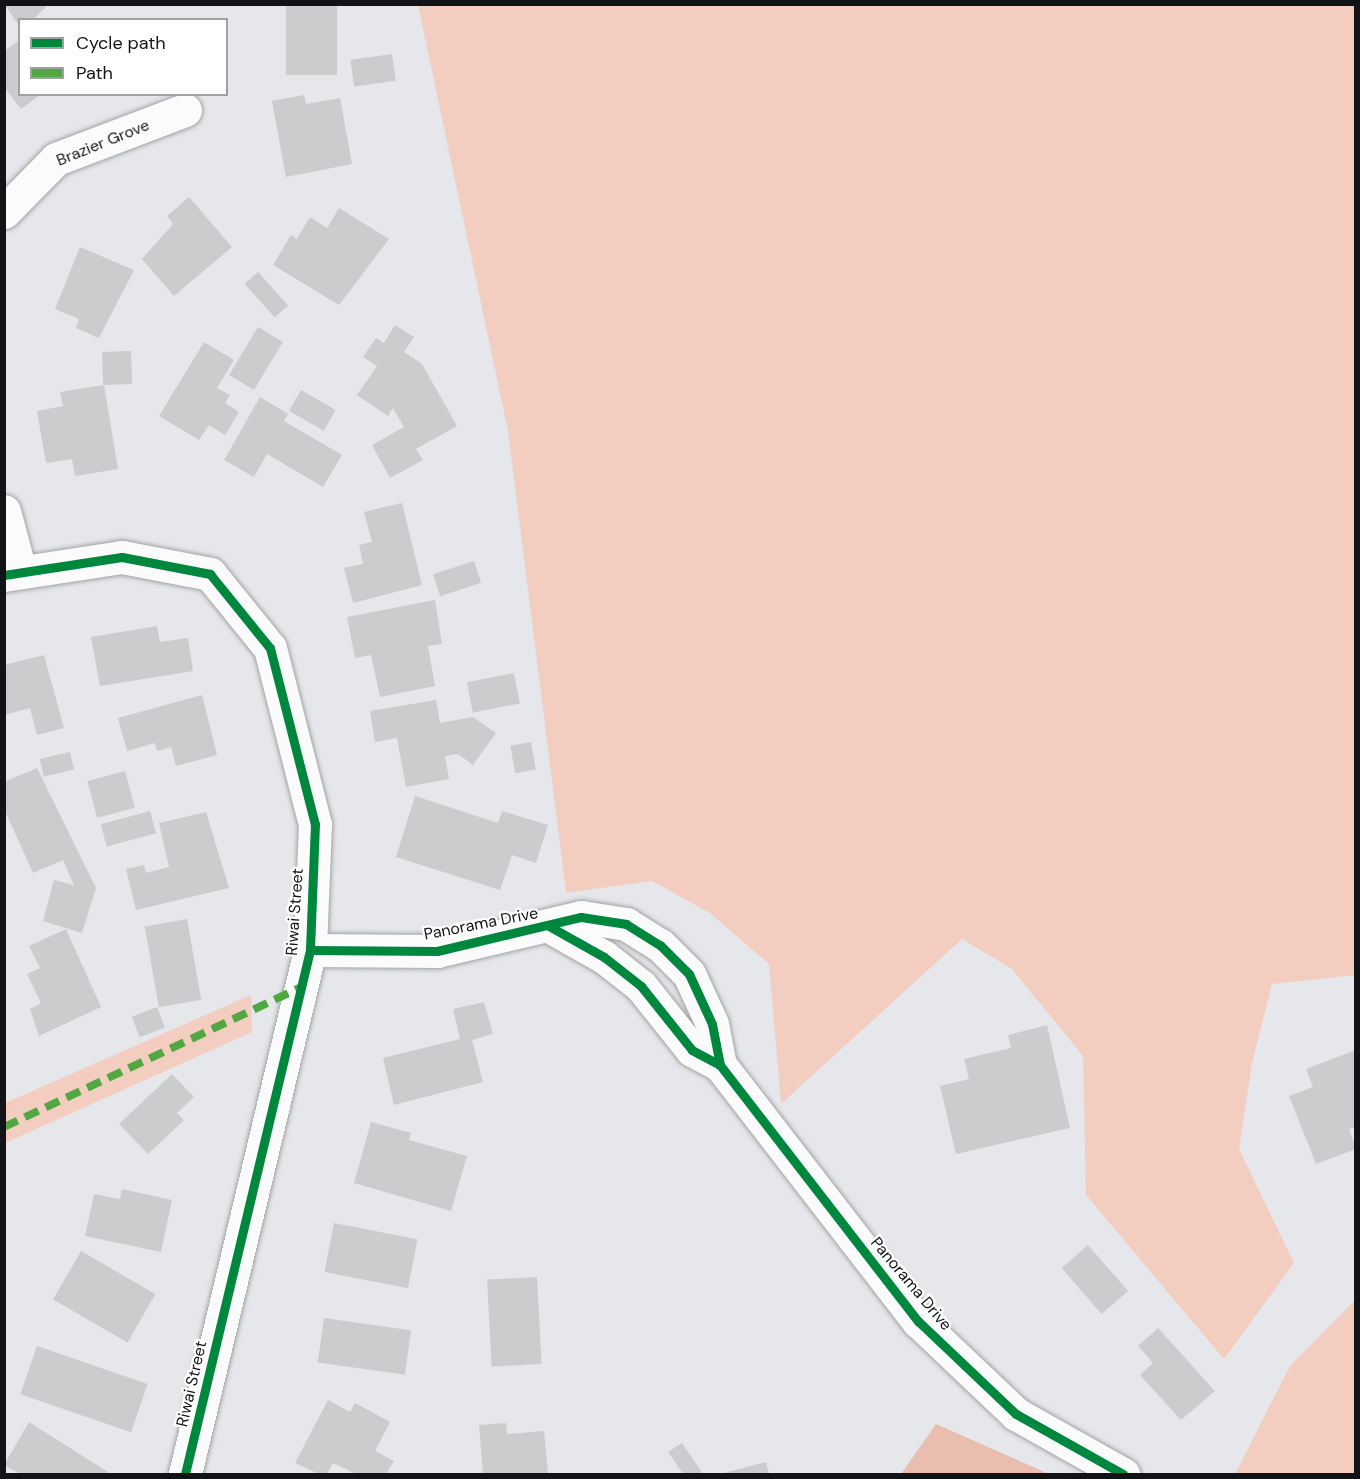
<!DOCTYPE html>
<style>
body{margin:0}
#map{position:relative;width:1360px;height:1479px;overflow:hidden;background:#e5e7eb;font-family:"DM Sans",sans-serif}
div>[style]{position:absolute}
.green>*{inset:0;background:#f3cec0}
.forest>*{inset:0;background:#e9beae}
.building>*{inset:0;background:#caccce;transform-origin:0 0}
.roads{filter:drop-shadow(0 0 2px #a2a4a7) drop-shadow(0 0 2px #a2a4a7)}
.minor>*{height:33px;margin:-16.5px;padding:0 16.5px;transform-origin:16.5px;border-radius:16.5px;background:#fbfbfc}
.quiet>*{height:8px;margin-top:-4px;transform-origin:0;background:repeating-linear-gradient(90deg,#51a842 0 15px,transparent 0 23px)}
.cycleway>*{height:9px;margin:-4.5px;padding:0 4.5px;transform-origin:4.5px;border-radius:4.5px;background:#00873e}
span{translate:-50% -50%;white-space:nowrap;text-align:center;line-height:1.15;-webkit-text-stroke:4.5px #fff;paint-order:stroke}
.street-label{font-size:16px;color:#121316}
.frame{position:absolute;inset:0;border:6px solid #121316;pointer-events:none}
.legend{position:absolute;left:18px;top:18px;width:210px;height:78px;box-sizing:border-box;background:#fff;border:2px solid #a0a1a2;margin:0;padding:8px 10px;list-style:none;font-size:18px;color:#121316}
.legend li{display:flex;align-items:center;gap:12px;height:30px}
.legend b{width:30px;border:2px solid #a0a1a2}
</style>
<div id="map">
<div class="green">
<div style="clip-path:polygon(418px 5px,1355px 5px,1355px 975px,1272px 984px,1252px 1063px,1239px 1149px,1294px 1263px,1224px 1359px,1086px 1195px,1083px 1056px,1012px 969px,962px 939px,781px 1104px,769px 964px,710px 913px,652px 881px,566px 893px,508px 431px)"></div>
<div style="clip-path:polygon(251px 995px,252px 1032px,5px 1143px,5px 1103px)"></div>
<div style="clip-path:polygon(1355px 1300px,1355px 1474px,1235px 1474px,1290px 1366px)"></div>
</div>
<div class="forest">
<div style="clip-path:polygon(936px 1424px,1040px 1470px,1048px 1474px,901px 1474px)"></div>
</div>
<div class="building">
<div style="clip-path:polygon(4px 4px,43px 4px,46px 7px,32px 20px,20px 20px,20px 27px)"></div>
<div style="left:286px;top:4px;width:51px;height:71px"></div>
<div style="clip-path:polygon(20px 40px,20px 94px,41px 94px,21px 109px,4px 87px,4px 51px)"></div>
<div style="left:392px;top:54px;width:27px;height:42px;rotate:82deg"></div>
<div style="clip-path:polygon(304px 95px,306px 104px,340px 98px,352px 164px,286px 177px,272px 101px)"></div>
<div style="clip-path:polygon(189px 197px,232px 247px,174px 296px,142px 259px,173px 224px,167px 216px)"></div>
<div style="clip-path:polygon(339px 208px,389px 239px,339px 305px,273px 265px,291px 235px,297px 239px,310px 217px,327px 228px)"></div>
<div style="clip-path:polygon(80px 247px,134px 270px,99px 338px,76px 328px,79px 319px,55px 309px)"></div>
<div style="left:258px;top:272px;width:45px;height:18px;rotate:48deg"></div>
<div style="clip-path:polygon(395px 325px,414px 337px,404px 352px,422px 364px,457px 426px,416px 449px,423px 460px,390px 478px,372px 445px,404px 427px,393px 408px,388px 416px,357px 395px,377px 366px,363px 357px,376px 338px,384px 343px)"></div>
<div style="left:258px;top:327px;width:29px;height:56px;rotate:31deg"></div>
<div style="clip-path:polygon(204px 342px,234px 360px,217px 388px,230px 395px,225px 403px,239px 412px,225px 435px,209px 425px,199px 440px,159px 416px)"></div>
<div style="left:131px;top:351px;width:33px;height:29px;rotate:88deg"></div>
<div style="clip-path:polygon(104px 385px,118px 469px,75px 476px,72px 459px,46px 463px,37px 411px,63px 406px,60px 392px)"></div>
<div style="left:301px;top:390px;width:40px;height:24px;rotate:30deg"></div>
<div style="clip-path:polygon(260px 397px,288px 414px,284px 421px,342px 455px,323px 487px,267px 454px,254px 477px,224px 460px)"></div>
<div style="clip-path:polygon(402px 503px,422px 585px,353px 603px,344px 568px,363px 564px,359px 545px,372px 542px,364px 512px)"></div>
<div style="left:474px;top:561px;width:23px;height:43px;rotate:72deg"></div>
<div style="clip-path:polygon(435px 600px,442px 644px,428px 646px,435px 686px,380px 697px,371px 655px,355px 658px,347px 617px)"></div>
<div style="clip-path:polygon(157px 626px,160px 642px,188px 638px,193px 671px,100px 686px,91px 637px)"></div>
<div style="clip-path:polygon(44px 655px,64px 728px,37px 735px,30px 708px,4px 715px,4px 665px)"></div>
<div style="left:514px;top:673px;width:31px;height:48px;rotate:79deg"></div>
<div style="clip-path:polygon(202px 695px,217px 755px,176px 766px,171px 747px,157px 751px,155px 743px,127px 751px,118px 718px)"></div>
<div style="clip-path:polygon(436px 700px,440px 723px,473px 717px,496px 733px,473px 765px,458px 754px,445px 756px,449px 779px,406px 787px,397px 738px,375px 742px,370px 711px)"></div>
<div style="left:531px;top:742px;width:28px;height:21px;rotate:80deg"></div>
<div style="left:70px;top:752px;width:18px;height:31px;rotate:77deg"></div>
<div style="clip-path:polygon(37px 768px,96px 888px,82px 933px,43px 921px,54px 880px,74px 885px,63px 860px,33px 873px,4px 809px,4px 782px)"></div>
<div style="left:125px;top:771px;width:38px;height:39px;rotate:75deg"></div>
<div style="clip-path:polygon(415px 796px,498px 823px,502px 811px,548px 825px,536px 863px,512px 855px,500px 890px,396px 857px)"></div>
<div style="left:150px;top:811px;width:23px;height:51px;rotate:75deg"></div>
<div style="clip-path:polygon(206px 812px,229px 888px,136px 910px,126px 869px,144px 865px,146px 873px,169px 867px,159px 823px)"></div>
<div style="left:187px;top:919px;width:82px;height:43px;rotate:80deg"></div>
<div style="clip-path:polygon(66px 929px,101px 1007px,39px 1036px,30px 1009px,41px 1003px,27px 974px,40px 968px,29px 946px)"></div>
<div style="clip-path:polygon(484px 1002px,493px 1034px,472px 1040px,483px 1082px,394px 1105px,383px 1058px,460px 1039px,453px 1009px)"></div>
<div style="left:157px;top:1007px;width:22px;height:27px;rotate:69deg"></div>
<div style="clip-path:polygon(1047px 1025px,1070px 1128px,956px 1154px,940px 1086px,969px 1079px,964px 1059px,1011px 1048px,1008px 1035px)"></div>
<div style="clip-path:polygon(1356px 1050px,1356px 1127px,1349px 1129px,1356px 1149px,1316px 1164px,1289px 1096px,1313px 1087px,1306px 1069px)"></div>
<div style="clip-path:polygon(172px 1074px,194px 1097px,177px 1113px,184px 1120px,148px 1154px,119px 1124px)"></div>
<div style="clip-path:polygon(371px 1122px,411px 1133px,409px 1140px,467px 1156px,451px 1211px,354px 1183px)"></div>
<div style="clip-path:polygon(122px 1189px,172px 1200px,161px 1252px,85px 1236px,94px 1194px,120px 1199px)"></div>
<div style="left:334px;top:1223px;width:85px;height:50px;rotate:11deg"></div>
<div style="left:1088px;top:1245px;width:61px;height:35px;rotate:49deg"></div>
<div style="left:81px;top:1251px;width:86px;height:56px;rotate:30deg"></div>
<div style="left:537px;top:1277px;width:87px;height:50px;rotate:87deg"></div>
<div style="left:324px;top:1318px;width:88px;height:45px;rotate:8deg"></div>
<div style="clip-path:polygon(1158px 1328px,1215px 1391px,1181px 1420px,1140px 1375px,1153px 1363px,1138px 1346px)"></div>
<div style="left:37px;top:1346px;width:117px;height:51px;rotate:19deg"></div>
<div style="clip-path:polygon(328px 1400px,350px 1412px,355px 1403px,390px 1422px,375px 1451px,394px 1461px,386px 1474px,356px 1474px,333px 1463px,327px 1474px,319px 1474px,295px 1463px)"></div>
<div style="clip-path:polygon(29px 1422px,108px 1472px,107px 1474px,20px 1474px,4px 1465px)"></div>
<div style="clip-path:polygon(506px 1423px,507px 1434px,544px 1431px,548px 1474px,483px 1474px,479px 1425px)"></div>
<div style="clip-path:polygon(682px 1443px,703px 1474px,683px 1474px,668px 1452px)"></div>
<div style="clip-path:polygon(766px 1462px,769px 1474px,720px 1474px)"></div>
</div>
<div class="roads">
<div class="minor">
<div style="left:4px;top:212px;width:74px;rotate:-45.5deg"></div>
<div style="left:56px;top:159px;width:138px;rotate:-20.8deg"></div>
<div style="left:4px;top:511px;width:62px;rotate:75.1deg"></div>
<div style="left:4px;top:575px;width:119px;rotate:-8.7deg"></div>
<div style="left:122px;top:557px;width:90px;rotate:10.9deg"></div>
<div style="left:210px;top:574px;width:95px;rotate:51deg"></div>
<div style="left:270px;top:648px;width:182px;rotate:75.7deg"></div>
<div style="left:315px;top:824px;width:126px;rotate:92.3deg"></div>
<div style="left:310px;top:950px;width:539px;rotate:103.42deg"></div>
<div style="left:310px;top:950px;width:127px;rotate:0.5deg"></div>
<div style="left:437px;top:951px;width:148px;rotate:-13.3deg"></div>
<div style="left:581px;top:917px;width:46px;rotate:8.8deg"></div>
<div style="left:626px;top:924px;width:40px;rotate:32deg"></div>
<div style="left:660px;top:945px;width:41px;rotate:45deg"></div>
<div style="left:689px;top:974px;width:55px;rotate:65.3deg"></div>
<div style="left:712px;top:1024px;width:42px;rotate:79deg"></div>
<div style="left:720px;top:1065px;width:32px;rotate:-152deg"></div>
<div style="left:692px;top:1050px;width:82px;rotate:-128.6deg"></div>
<div style="left:641px;top:986px;width:47px;rotate:-141.9deg"></div>
<div style="left:604px;top:957px;width:63px;rotate:-150.6deg"></div>
<div style="left:720px;top:1065px;width:324px;rotate:52.3deg"></div>
<div style="left:918px;top:1321px;width:135px;rotate:43.5deg"></div>
<div style="left:1016px;top:1414px;width:123px;rotate:29.3deg"></div>
</div>
</div>
<div class="quiet">
<div style="left:4px;top:1127px;width:329px;rotate:-25.2deg"></div>
</div>
<div class="cycleway">
<div style="left:4px;top:575px;width:119px;rotate:-8.7deg"></div>
<div style="left:122px;top:557px;width:90px;rotate:10.9deg"></div>
<div style="left:210px;top:574px;width:95px;rotate:51deg"></div>
<div style="left:270px;top:648px;width:182px;rotate:75.7deg"></div>
<div style="left:315px;top:824px;width:126px;rotate:92.3deg"></div>
<div style="left:310px;top:950px;width:539px;rotate:103.42deg"></div>
<div style="left:310px;top:950px;width:127px;rotate:0.5deg"></div>
<div style="left:437px;top:951px;width:148px;rotate:-13.3deg"></div>
<div style="left:581px;top:917px;width:46px;rotate:8.8deg"></div>
<div style="left:626px;top:924px;width:40px;rotate:32deg"></div>
<div style="left:660px;top:945px;width:41px;rotate:45deg"></div>
<div style="left:689px;top:974px;width:55px;rotate:65.3deg"></div>
<div style="left:712px;top:1024px;width:42px;rotate:79deg"></div>
<div style="left:720px;top:1065px;width:32px;rotate:-152deg"></div>
<div style="left:692px;top:1050px;width:82px;rotate:-128.6deg"></div>
<div style="left:641px;top:986px;width:47px;rotate:-141.9deg"></div>
<div style="left:604px;top:957px;width:63px;rotate:-150.6deg"></div>
<div style="left:720px;top:1065px;width:324px;rotate:52.3deg"></div>
<div style="left:918px;top:1321px;width:135px;rotate:43.5deg"></div>
<div style="left:1016px;top:1414px;width:123px;rotate:29.3deg"></div>
</div>
<div class="street-label">
<span style="left:103px;top:143px;rotate:-22deg">Brazier Grove</span>
<span style="left:295px;top:912px;rotate:-86deg">Riwai Street</span>
<span style="left:481px;top:924px;rotate:-11deg">Panorama Drive</span>
<span style="left:911px;top:1284px;rotate:50deg">Panorama Drive</span>
<span style="left:192px;top:1384px;rotate:-77deg">Riwai Street</span>
</div>
<div class="frame"></div>
<ul class="legend">
<li><b style="height:8px;background:#00873e"></b>Cycle path</li>
<li><b style="height:8px;background:#51a842"></b>Path</li>
</ul>
</div>
